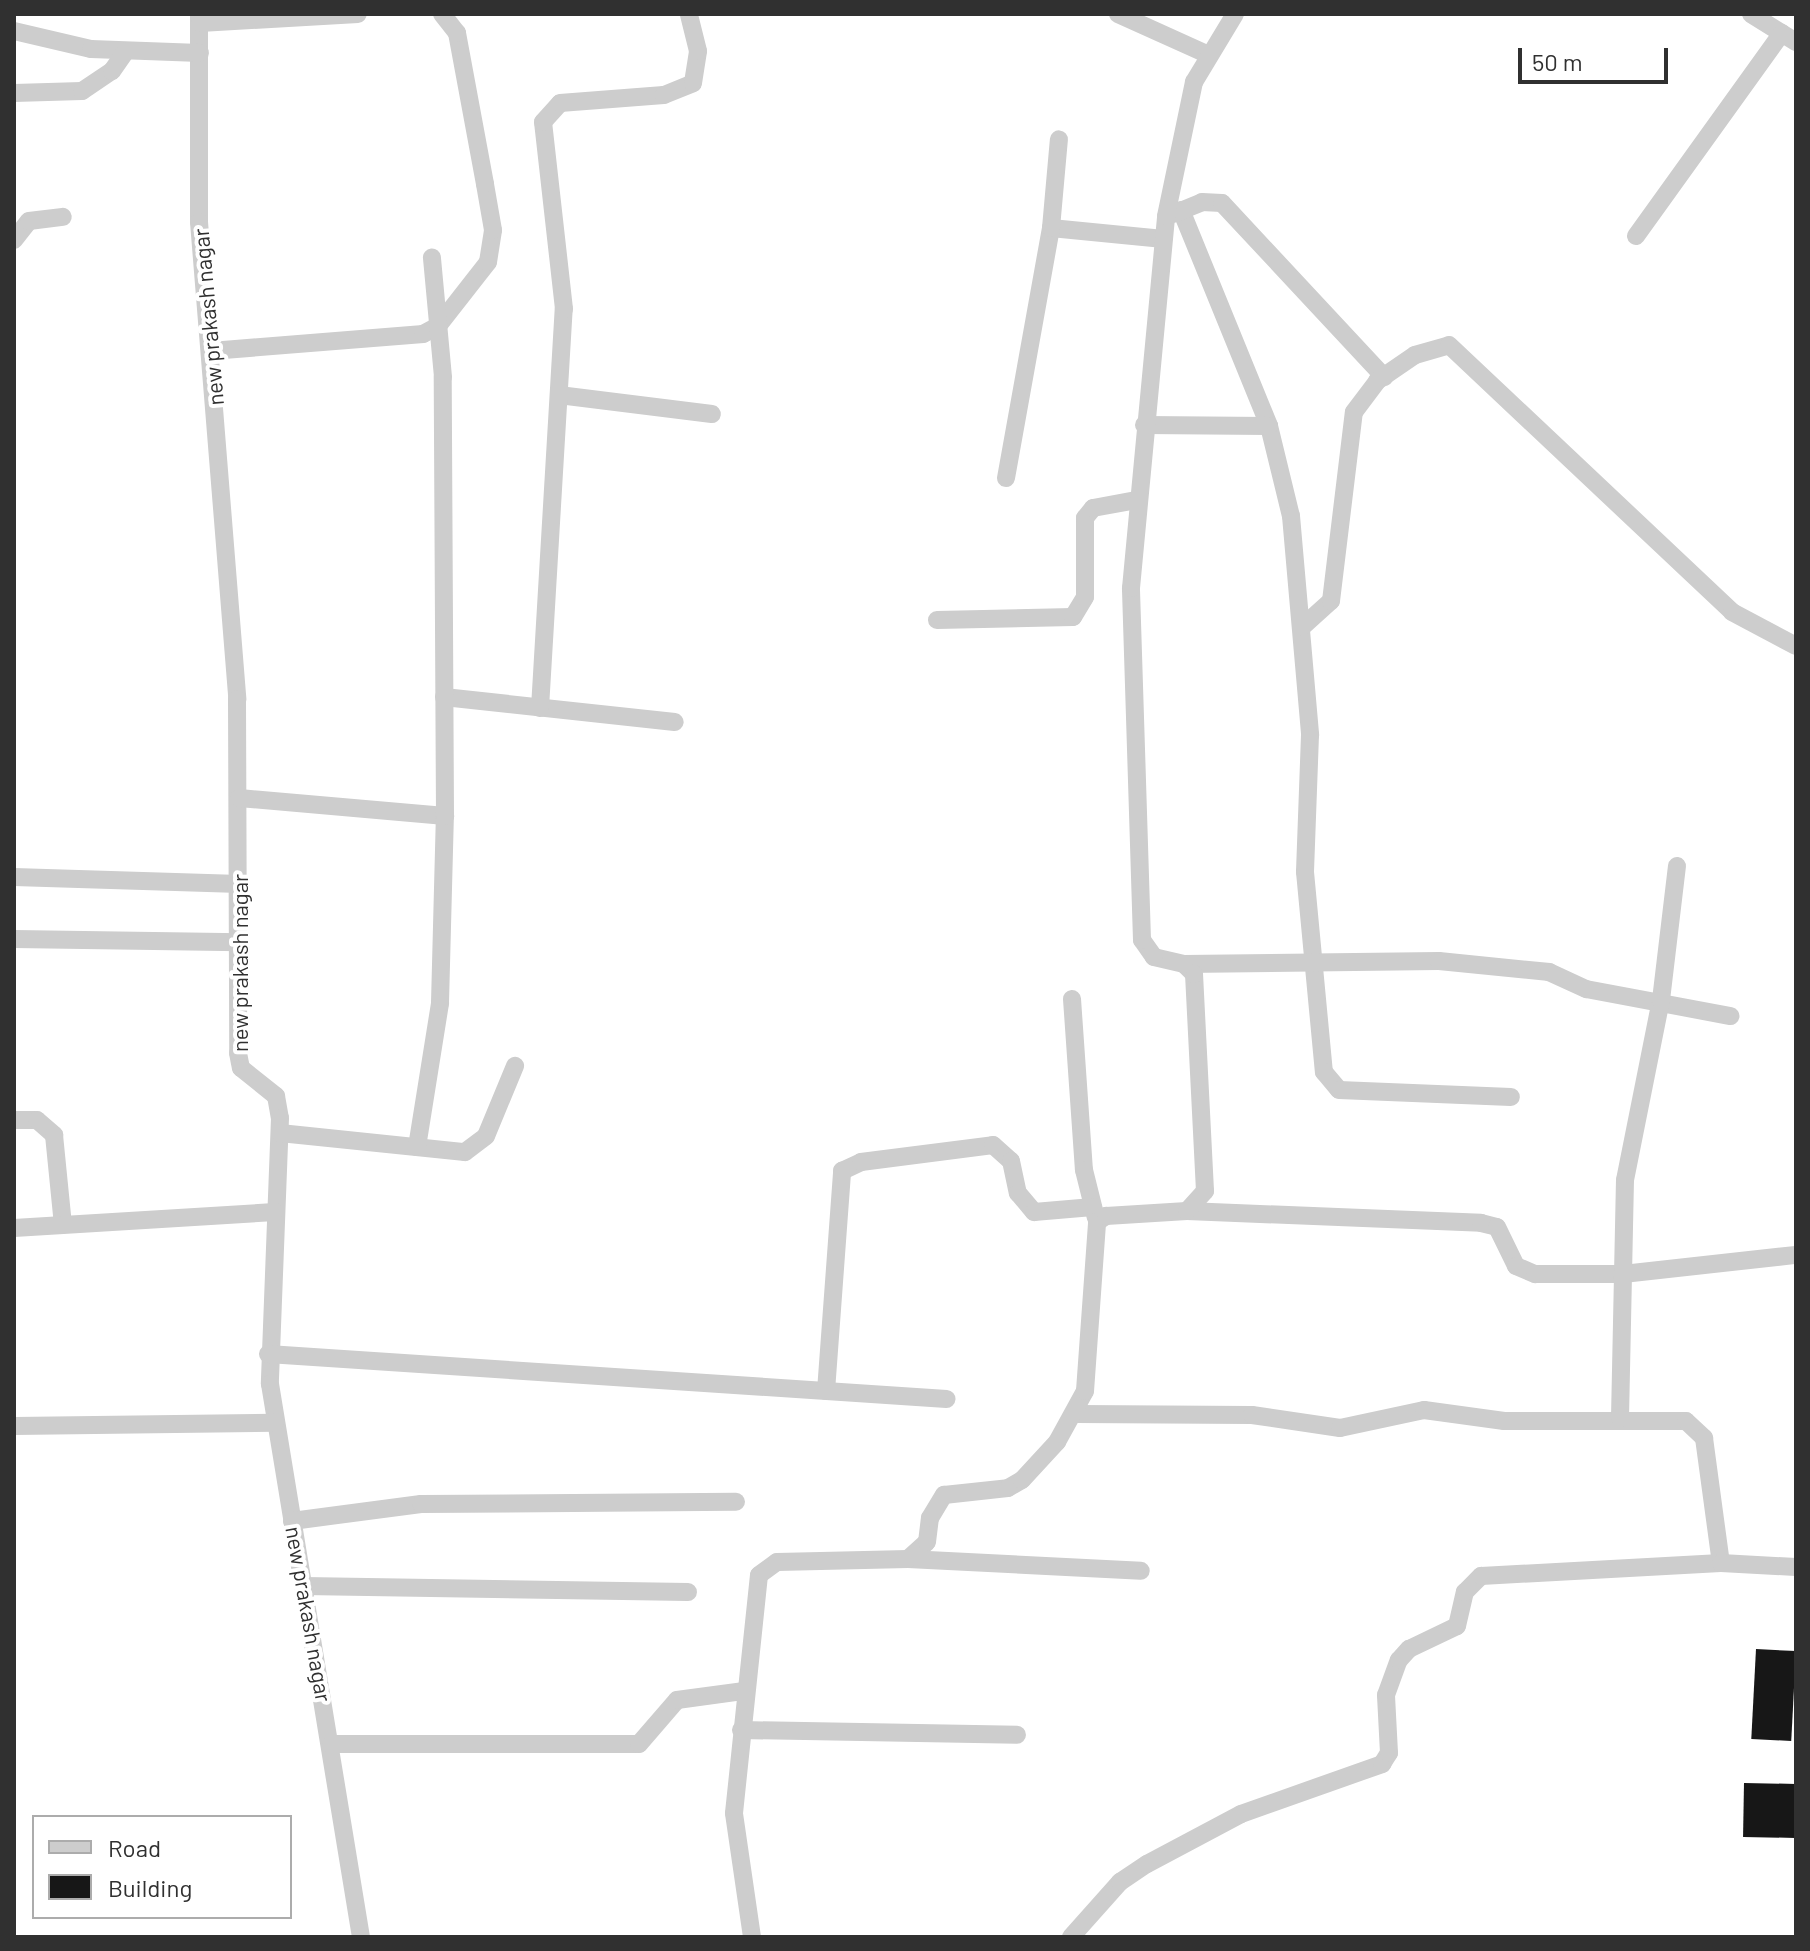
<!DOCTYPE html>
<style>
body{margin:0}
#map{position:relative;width:1810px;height:1951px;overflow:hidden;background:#fff;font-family:Barlow,sans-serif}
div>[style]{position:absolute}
.building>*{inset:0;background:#171717;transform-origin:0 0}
.minor>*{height:18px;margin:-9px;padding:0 9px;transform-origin:9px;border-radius:9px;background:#cdcdcd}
span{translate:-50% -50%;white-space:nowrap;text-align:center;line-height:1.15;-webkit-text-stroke:8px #fff;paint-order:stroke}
.street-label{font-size:22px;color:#303030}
.frame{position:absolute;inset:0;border:16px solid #303030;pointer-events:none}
.legend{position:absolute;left:32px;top:1815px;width:260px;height:104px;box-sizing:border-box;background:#fff;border:2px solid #acacac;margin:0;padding:10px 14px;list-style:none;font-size:24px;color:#303030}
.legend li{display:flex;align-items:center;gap:16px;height:40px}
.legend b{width:40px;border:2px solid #acacac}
.scale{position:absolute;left:1518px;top:48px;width:150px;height:36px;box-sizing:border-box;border:4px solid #303030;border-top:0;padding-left:10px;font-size:24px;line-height:28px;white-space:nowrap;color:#303030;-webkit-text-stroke:6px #fff;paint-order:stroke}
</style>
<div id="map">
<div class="building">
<div style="left:1756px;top:1649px;width:40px;height:90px;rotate:3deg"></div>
<div style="left:1744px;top:1783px;width:52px;height:54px;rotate:1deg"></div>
</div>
<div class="minor">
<div style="left:199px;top:14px;width:208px;rotate:90deg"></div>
<div style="left:199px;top:222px;width:479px;rotate:85.4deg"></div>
<div style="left:237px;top:699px;width:354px;rotate:89.8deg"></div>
<div style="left:238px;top:1053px;width:15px;rotate:79deg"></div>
<div style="left:241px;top:1068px;width:45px;rotate:38.7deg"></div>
<div style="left:276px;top:1096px;width:22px;rotate:80deg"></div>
<div style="left:280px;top:1118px;width:266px;rotate:92.2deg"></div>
<div style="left:270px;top:1384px;width:560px;rotate:80.66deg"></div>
<div style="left:1118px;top:14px;width:100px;rotate:24.3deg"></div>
<div style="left:1751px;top:14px;width:53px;rotate:31.9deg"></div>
<div style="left:200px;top:23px;width:158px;rotate:-3.3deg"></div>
<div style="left:14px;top:31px;width:79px;rotate:13.2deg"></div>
<div style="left:91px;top:49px;width:109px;rotate:2.1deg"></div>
<div style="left:14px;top:93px;width:68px;rotate:-1.7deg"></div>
<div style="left:82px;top:91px;width:36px;rotate:-34deg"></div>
<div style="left:112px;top:71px;width:24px;rotate:-55deg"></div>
<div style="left:1181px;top:210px;width:233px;rotate:67.8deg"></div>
<div style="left:1269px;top:426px;width:93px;rotate:76.3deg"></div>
<div style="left:1291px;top:516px;width:220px;rotate:85deg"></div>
<div style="left:1310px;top:735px;width:137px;rotate:92.1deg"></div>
<div style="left:1305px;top:872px;width:201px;rotate:84.6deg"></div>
<div style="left:1324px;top:1072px;width:23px;rotate:50deg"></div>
<div style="left:1339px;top:1090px;width:172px;rotate:2.3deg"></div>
<div style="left:1173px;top:214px;width:31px;rotate:-22deg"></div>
<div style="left:1202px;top:202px;width:20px;rotate:3deg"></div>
<div style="left:1222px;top:203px;width:238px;rotate:47deg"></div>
<div style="left:1051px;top:228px;width:113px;rotate:5.6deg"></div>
<div style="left:1636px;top:236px;width:250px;rotate:-54.3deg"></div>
<div style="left:14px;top:240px;width:24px;rotate:-52deg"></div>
<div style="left:29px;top:221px;width:34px;rotate:-7deg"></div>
<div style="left:211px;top:351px;width:213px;rotate:-4.6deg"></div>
<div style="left:423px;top:334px;width:17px;rotate:-28deg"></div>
<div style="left:438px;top:326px;width:81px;rotate:-52deg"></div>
<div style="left:488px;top:262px;width:32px;rotate:-81deg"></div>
<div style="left:493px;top:230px;width:47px;rotate:-99.9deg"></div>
<div style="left:485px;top:184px;width:154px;rotate:-100.5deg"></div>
<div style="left:457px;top:33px;width:24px;rotate:-128deg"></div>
<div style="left:559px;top:395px;width:154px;rotate:7.1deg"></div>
<div style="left:1144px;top:425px;width:125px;rotate:0.5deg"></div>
<div style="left:1006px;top:478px;width:254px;rotate:-79.8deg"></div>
<div style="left:1051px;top:228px;width:89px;rotate:-84.9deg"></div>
<div style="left:937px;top:620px;width:136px;rotate:-1.3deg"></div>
<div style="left:1073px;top:617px;width:23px;rotate:-59deg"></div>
<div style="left:1085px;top:597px;width:79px;rotate:-90deg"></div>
<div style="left:1085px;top:518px;width:13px;rotate:-51deg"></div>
<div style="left:1093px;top:508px;width:45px;rotate:-10.3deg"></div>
<div style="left:1302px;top:627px;width:39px;rotate:-42deg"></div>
<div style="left:1331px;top:601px;width:190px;rotate:-83.1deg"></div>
<div style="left:1354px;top:412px;width:39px;rotate:-53deg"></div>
<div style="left:1377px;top:381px;width:46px;rotate:-34.4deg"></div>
<div style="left:1415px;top:355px;width:35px;rotate:-16deg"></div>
<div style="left:1449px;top:345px;width:389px;rotate:43.3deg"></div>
<div style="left:1732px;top:612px;width:72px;rotate:28deg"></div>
<div style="left:444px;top:697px;width:232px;rotate:6.2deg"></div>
<div style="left:540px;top:708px;width:400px;rotate:-86.6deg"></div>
<div style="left:564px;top:309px;width:188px;rotate:-96.4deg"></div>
<div style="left:543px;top:122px;width:25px;rotate:-48deg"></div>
<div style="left:560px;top:103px;width:104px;rotate:-4.4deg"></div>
<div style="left:664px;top:95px;width:31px;rotate:-22deg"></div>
<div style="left:693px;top:83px;width:32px;rotate:-81deg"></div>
<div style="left:698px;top:51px;width:38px;rotate:-104deg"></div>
<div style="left:239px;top:798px;width:207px;rotate:5deg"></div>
<div style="left:14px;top:877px;width:226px;rotate:1.8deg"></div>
<div style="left:14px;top:939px;width:227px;rotate:0.8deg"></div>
<div style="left:1184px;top:964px;width:255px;rotate:-0.7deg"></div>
<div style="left:1439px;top:961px;width:111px;rotate:5.7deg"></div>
<div style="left:1549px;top:972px;width:41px;rotate:24.7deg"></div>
<div style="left:1586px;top:989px;width:147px;rotate:10.6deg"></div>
<div style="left:1072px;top:999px;width:171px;rotate:86deg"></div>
<div style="left:1084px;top:1170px;width:49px;rotate:76deg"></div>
<div style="left:14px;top:1120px;width:23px"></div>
<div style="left:37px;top:1120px;width:23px;rotate:41deg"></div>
<div style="left:54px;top:1135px;width:90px;rotate:84.3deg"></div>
<div style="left:280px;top:1133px;width:186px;rotate:5.9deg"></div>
<div style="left:465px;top:1152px;width:26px;rotate:-37deg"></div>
<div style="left:486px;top:1136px;width:76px;rotate:-67.5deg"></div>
<div style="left:417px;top:1147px;width:146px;rotate:-80.9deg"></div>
<div style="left:440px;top:1003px;width:187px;rotate:-88.5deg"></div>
<div style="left:445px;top:816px;width:439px;rotate:-90.3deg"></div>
<div style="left:443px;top:377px;width:120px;rotate:-95.3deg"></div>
<div style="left:1187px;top:1211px;width:294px;rotate:2.3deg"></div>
<div style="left:1481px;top:1223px;width:16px;rotate:14deg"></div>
<div style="left:1497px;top:1227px;width:43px;rotate:64deg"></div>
<div style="left:1516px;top:1266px;width:21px;rotate:23deg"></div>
<div style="left:1535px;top:1274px;width:88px"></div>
<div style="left:1623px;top:1274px;width:174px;rotate:-6.3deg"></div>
<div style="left:14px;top:1228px;width:261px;rotate:-3.5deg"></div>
<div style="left:268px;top:1354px;width:680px;rotate:3.79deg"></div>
<div style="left:826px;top:1391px;width:221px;rotate:-85.8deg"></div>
<div style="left:842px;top:1171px;width:21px;rotate:-25deg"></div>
<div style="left:861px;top:1162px;width:133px;rotate:-7.3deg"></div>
<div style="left:993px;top:1145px;width:24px;rotate:42deg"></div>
<div style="left:1011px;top:1161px;width:33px;rotate:78deg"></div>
<div style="left:1018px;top:1193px;width:25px;rotate:50deg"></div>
<div style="left:1034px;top:1212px;width:59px;rotate:-4.8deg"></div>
<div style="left:1076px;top:1414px;width:176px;rotate:0.3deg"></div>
<div style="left:1252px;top:1415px;width:89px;rotate:8.4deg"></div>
<div style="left:1340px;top:1428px;width:86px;rotate:-12.1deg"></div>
<div style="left:1424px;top:1410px;width:81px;rotate:7.8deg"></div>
<div style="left:1504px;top:1421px;width:182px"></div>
<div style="left:1686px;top:1421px;width:25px;rotate:43deg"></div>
<div style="left:1704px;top:1438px;width:126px;rotate:82.3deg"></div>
<div style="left:1620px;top:1418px;width:238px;rotate:-88.8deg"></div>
<div style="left:1625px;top:1180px;width:184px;rotate:-78.7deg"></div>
<div style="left:1661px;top:1000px;width:135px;rotate:-83.2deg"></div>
<div style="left:14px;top:1426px;width:261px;rotate:-0.7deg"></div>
<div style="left:292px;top:1521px;width:130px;rotate:-7.5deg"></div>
<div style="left:421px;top:1504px;width:315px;rotate:-0.4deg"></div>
<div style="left:908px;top:1559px;width:233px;rotate:2.9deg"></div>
<div style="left:304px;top:1586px;width:384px;rotate:0.9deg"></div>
<div style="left:741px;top:1730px;width:276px;rotate:1deg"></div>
<div style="left:331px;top:1744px;width:308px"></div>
<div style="left:639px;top:1744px;width:58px;rotate:-49.2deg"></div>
<div style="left:677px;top:1700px;width:68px;rotate:-7.7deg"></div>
<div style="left:752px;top:1937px;width:125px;rotate:-98.3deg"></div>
<div style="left:734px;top:1813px;width:239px;rotate:-84deg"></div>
<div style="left:759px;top:1575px;width:22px;rotate:-36deg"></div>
<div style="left:777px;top:1562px;width:131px;rotate:-1.3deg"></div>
<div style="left:908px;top:1559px;width:25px;rotate:-42deg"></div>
<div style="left:927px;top:1542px;width:24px;rotate:-83deg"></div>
<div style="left:930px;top:1518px;width:27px;rotate:-59deg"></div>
<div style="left:944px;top:1495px;width:64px;rotate:-6.2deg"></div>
<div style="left:1008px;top:1488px;width:16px;rotate:-30deg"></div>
<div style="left:1022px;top:1480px;width:52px;rotate:-47.4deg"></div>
<div style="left:1057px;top:1442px;width:58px;rotate:-61.2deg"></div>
<div style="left:1085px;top:1391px;width:169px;rotate:-85.9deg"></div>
<div style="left:1097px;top:1222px;width:11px;rotate:-34deg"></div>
<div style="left:1106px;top:1216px;width:81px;rotate:-3.5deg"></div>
<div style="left:1187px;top:1211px;width:27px;rotate:-48deg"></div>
<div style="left:1205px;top:1191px;width:217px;rotate:-92.9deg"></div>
<div style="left:1194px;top:974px;width:14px;rotate:-135deg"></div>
<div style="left:1184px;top:964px;width:31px;rotate:-167deg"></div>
<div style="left:1154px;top:957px;width:21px;rotate:-125deg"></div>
<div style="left:1142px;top:940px;width:352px;rotate:-91.8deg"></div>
<div style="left:1131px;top:588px;width:374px;rotate:-84.6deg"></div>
<div style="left:1166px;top:216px;width:137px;rotate:-78.2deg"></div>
<div style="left:1194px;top:82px;width:79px;rotate:-58.9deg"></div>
<div style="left:1071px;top:1937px;width:74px;rotate:-48.3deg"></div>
<div style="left:1120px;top:1882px;width:32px;rotate:-34deg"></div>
<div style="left:1147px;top:1864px;width:106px;rotate:-28deg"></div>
<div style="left:1241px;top:1814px;width:150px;rotate:-19.5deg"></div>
<div style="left:1382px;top:1764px;width:13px;rotate:-58deg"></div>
<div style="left:1389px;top:1753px;width:58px;rotate:-93deg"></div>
<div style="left:1386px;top:1695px;width:37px;rotate:-70deg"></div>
<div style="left:1399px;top:1660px;width:15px;rotate:-48deg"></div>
<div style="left:1409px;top:1649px;width:53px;rotate:-25.6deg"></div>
<div style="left:1457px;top:1626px;width:35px;rotate:-77deg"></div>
<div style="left:1465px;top:1592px;width:23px;rotate:-45deg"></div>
<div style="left:1481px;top:1576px;width:240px;rotate:-3.1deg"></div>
<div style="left:1721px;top:1563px;width:75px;rotate:3.1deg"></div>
</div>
<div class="street-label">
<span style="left:208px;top:317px;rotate:-95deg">new prakash nagar</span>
<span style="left:240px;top:963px;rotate:-90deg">new prakash nagar</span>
<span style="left:309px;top:1614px;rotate:80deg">new prakash nagar</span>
</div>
<div class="frame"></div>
<ul class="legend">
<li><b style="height:10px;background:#cdcdcd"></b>Road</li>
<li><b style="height:22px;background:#171717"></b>Building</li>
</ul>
<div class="scale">50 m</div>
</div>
